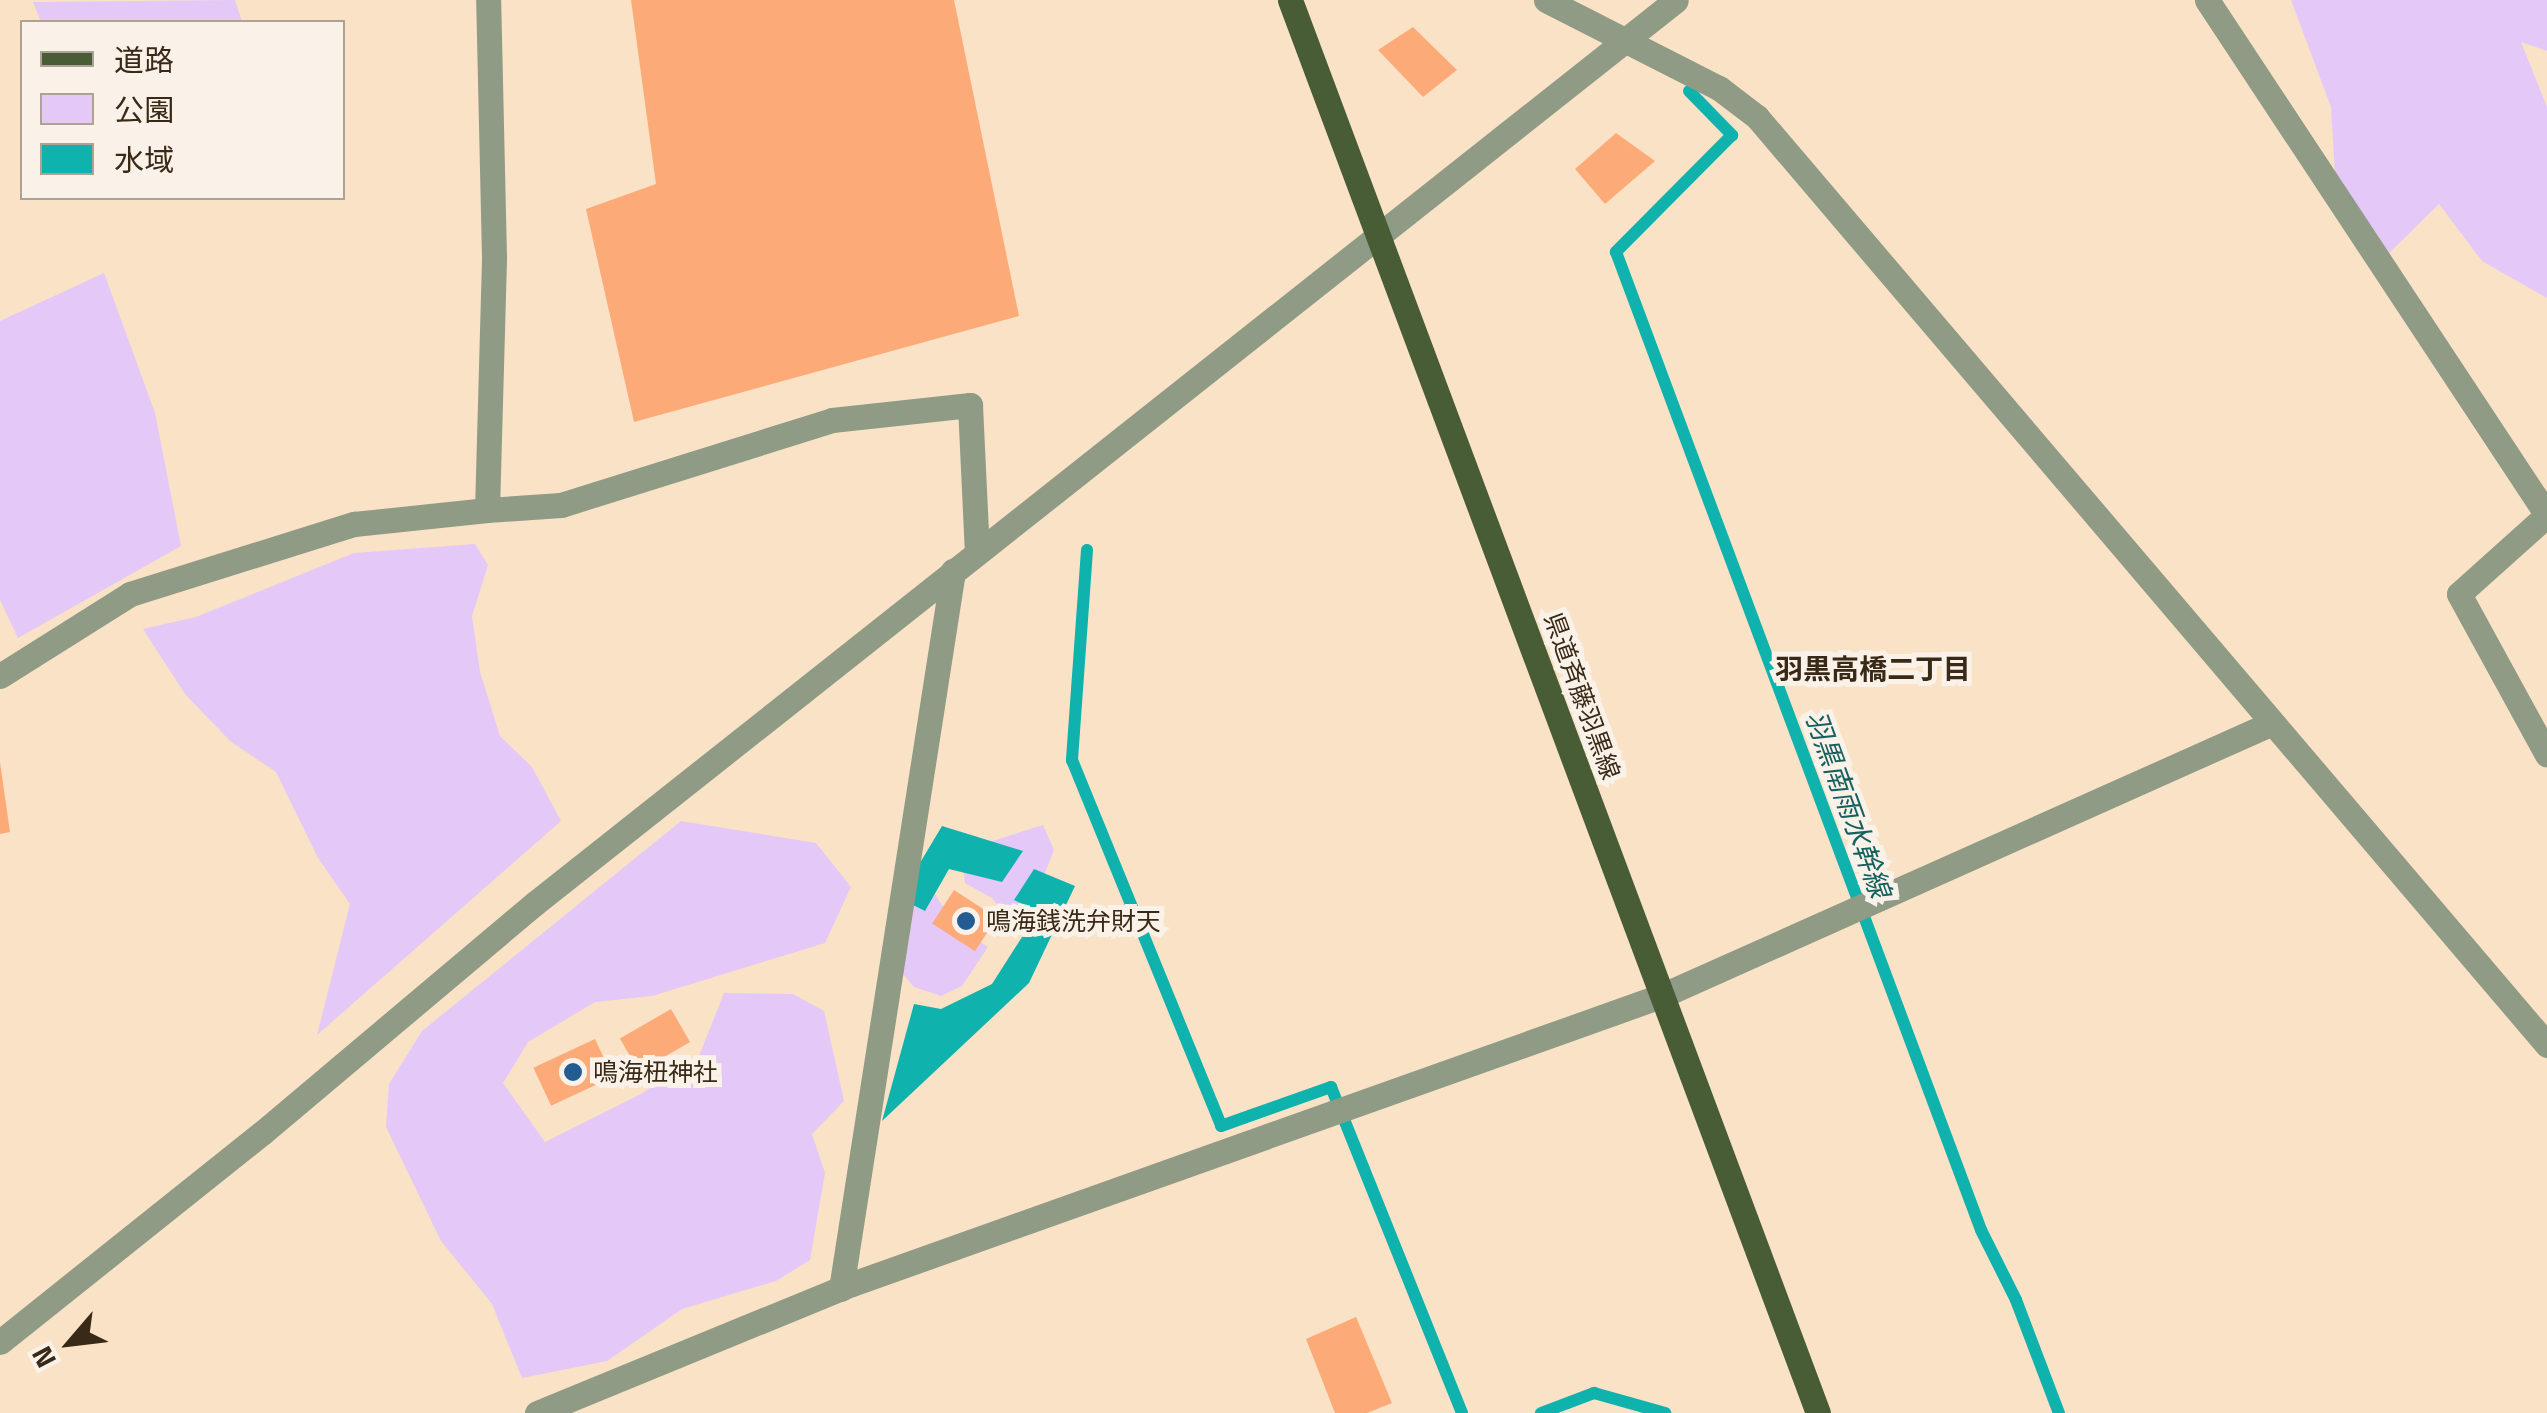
<!DOCTYPE html>
<meta charset="utf-8">
<style>
body{margin:0}
#map{position:relative;width:2547px;height:1413px;overflow:hidden;background:#fae2c6;font-family:"Titillium Web","Noto Sans JP",sans-serif}
div>[style]{position:absolute}
.green>*{inset:0;background:#e4c8f8}
.water>*{inset:0;background:#0fb2ad}
.stream>*{height:12px;margin:-6px;padding:0 6px;transform-origin:6px;border-radius:6px;background:#0fb2ad}
.building>*{inset:0;background:#fdaa79;transform-origin:0 0}
.minor>*{height:25px;margin:-12.5px;padding:0 12.5px;transform-origin:12.5px;border-radius:12.5px;background:#8f9b85}
.major>*{height:25px;margin:-12.5px;padding:0 12.5px;transform-origin:12.5px;border-radius:12.5px;background:#485c36}
.dots>*{width:28px;height:28px;translate:-50% -50%;box-sizing:border-box;border:5px solid #faf2e9;border-radius:50%}
span{translate:-50% -50%;white-space:nowrap;text-align:center;line-height:1.15;-webkit-text-stroke:10px #faf2e9;paint-order:stroke}
.street-label{font-size:25px;color:#392a17}
.poi-label{font-size:25px;color:#392a17}
.left{translate:0 -50%;text-align:left}
.neighbourhood-label{font-size:28px;color:#392a17;font-weight:700}
.water-label{font-size:28px;color:#15615e;font-style:italic}
.legend{position:absolute;left:20px;top:20px;width:325px;height:180px;box-sizing:border-box;background:#faf2e9;border:2px solid #ada295;margin:0;padding:12px 18px;list-style:none;font-size:30px;color:#392a17}
.legend li{display:flex;align-items:center;gap:20px;height:50px}
.legend b{width:50px;border:2px solid #ada295}
.north{position:absolute;left:20px;top:1293px;width:100px;height:100px;-webkit-text-stroke:8px #faf2e9;paint-order:stroke;rotate:242deg;font-size:28px;font-weight:700;line-height:40px;text-align:center;color:#392a17}
.north::after{content:'';display:block;margin:auto;width:35px;height:45px;background:#392a17;clip-path:polygon(50% 0,100% 100%,50% 72%,0 100%)}
</style>
<div id="map">
<div class="green">
<div style="clip-path:polygon(235px 0,242px 22px,41px 22px,33px 2px)"></div>
<div style="clip-path:polygon(2291px 0,2547px 0,2547px 51px,2521px 42px,2547px 107px,2547px 298px,2482px 261px,2439px 204px,2382px 260px,2337px 209px,2331px 107px)"></div>
<div style="clip-path:polygon(104px 273px,155px 413px,181px 546px,18px 638px,0 600px,0 321px)"></div>
<div style="clip-path:polygon(475px 544px,488px 565px,472px 616px,480px 672px,500px 736px,532px 767px,561px 821px,317px 1035px,350px 904px,318px 858px,276px 772px,230px 741px,185px 694px,143px 629px,196px 617px,354px 553px)"></div>
<div style="clip-path:polygon(681px 821px,816px 843px,851px 887px,825px 943px,652px 996px,595px 1002px,528px 1042px,503px 1083px,545px 1142px,641px 1094px,699px 1056px,724px 993px,793px 994px,824px 1011px,844px 1101px,812px 1134px,825px 1173px,810px 1260px,776px 1281px,682px 1309px,607px 1361px,522px 1378px,492px 1304px,441px 1241px,386px 1127px,389px 1084px,422px 1031px)"></div>
<div style="clip-path:polygon(1043px 825px,1054px 850px,1036px 896px,1009px 920px,992px 898px,965px 883px,961px 851px)"></div>
<div style="clip-path:polygon(893px 877px,929px 885px,955px 925px,988px 947px,962px 986px,941px 996px,914px 987px,896px 966px)"></div>
</div>
<div class="water">
<div style="clip-path:polygon(942px 826px,1023px 851px,1002px 882px,949px 869px,925px 911px,899px 898px)"></div>
<div style="clip-path:polygon(1034px 869px,1075px 886px,1029px 983px,882px 1121px,914px 1004px,941px 1009px,992px 984px,1038px 912px,1014px 900px)"></div>
</div>
<div class="stream">
<div style="left:1689px;top:91px;width:62px;rotate:45.7deg"></div>
<div style="left:1732px;top:135px;width:165px;rotate:134.8deg"></div>
<div style="left:1616px;top:252px;width:1044px;rotate:69.53deg"></div>
<div style="left:1981px;top:1230px;width:78px;rotate:63.4deg"></div>
<div style="left:2016px;top:1300px;width:121px;rotate:69.2deg"></div>
<div style="left:1087px;top:550px;width:211px;rotate:94.1deg"></div>
<div style="left:1072px;top:760px;width:395px;rotate:67.8deg"></div>
<div style="left:1221px;top:1126px;width:117px;rotate:-19.5deg"></div>
<div style="left:1331px;top:1087px;width:351px;rotate:68.1deg"></div>
<div style="left:1541px;top:1413px;width:57px;rotate:-20.7deg"></div>
<div style="left:1594px;top:1393px;width:74px;rotate:15.7deg"></div>
</div>
<div class="building">
<div style="clip-path:polygon(631px 0,954px 0,1019px 316px,634px 422px,586px 209px,656px 184px)"></div>
<div style="clip-path:polygon(1413px 27px,1457px 70px,1423px 97px,1378px 50px)"></div>
<div style="clip-path:polygon(1616px 133px,1655px 161px,1605px 204px,1575px 169px)"></div>
<div style="clip-path:polygon(0 762px,10px 832px,0 834px)"></div>
<div style="left:954px;top:890px;width:51px;height:40px;rotate:33deg"></div>
<div style="left:671px;top:1009px;width:38px;height:59px;rotate:60deg"></div>
<div style="left:595px;top:1039px;width:42px;height:68px;rotate:65deg"></div>
<div style="clip-path:polygon(1356px 1317px,1392px 1403px,1367px 1413px,1335px 1413px,1306px 1339px)"></div>
</div>
<div class="minor">
<div style="left:1546px;top:0;width:194px;rotate:27deg"></div>
<div style="left:1719px;top:88px;width:48px;rotate:37.3deg"></div>
<div style="left:1757px;top:117px;width:1219px;rotate:49.59deg"></div>
<div style="left:2207px;top:0;width:617px;rotate:56.57deg"></div>
<div style="left:2547px;top:515px;width:118px;rotate:138.1deg"></div>
<div style="left:2459px;top:594px;width:183px;rotate:61.3deg"></div>
<div style="left:487px;top:510px;width:74px;rotate:-3.9deg"></div>
<div style="left:561px;top:505px;width:284px;rotate:-17.4deg"></div>
<div style="left:832px;top:420px;width:139px;rotate:-6.2deg"></div>
<div style="left:970px;top:405px;width:146px;rotate:87.3deg"></div>
<div style="left:0;top:676px;width:154px;rotate:-32.2deg"></div>
<div style="left:130px;top:594px;width:235px;rotate:-17.4deg"></div>
<div style="left:354px;top:524px;width:134px;rotate:-6deg"></div>
<div style="left:487px;top:510px;width:253px;rotate:-88.4deg"></div>
<div style="left:494px;top:257px;width:257px;rotate:-91.3deg"></div>
<div style="left:841px;top:1289px;width:727px;rotate:-81.13deg"></div>
<div style="left:0;top:1342px;width:335px;rotate:-38.6deg"></div>
<div style="left:262px;top:1133px;width:356px;rotate:-40.1deg"></div>
<div style="left:534px;top:904px;width:1456px;rotate:-38.36deg"></div>
<div style="left:537px;top:1413px;width:340px;rotate:-22.3deg"></div>
<div style="left:852px;top:1284px;width:859px;rotate:-19.6deg"></div>
<div style="left:1661px;top:996px;width:667px;rotate:-24.07deg"></div>
</div>
<div class="major">
<div style="left:1290px;top:0;width:1508px;rotate:69.51deg"></div>
</div>
<div class="dots">
<div style="left:966px;top:921px;background:#235b93"></div>
<div style="left:573px;top:1072px;background:#235b93"></div>
</div>
<div class="street-label">
<span style="left:1582px;top:696px;rotate:70deg">県道斉藤羽黒線</span>
</div>
<div class="poi-label">
<span class="left" style="left:986px;top:921px">鳴海銭洗弁財天</span>
<span class="left" style="left:593px;top:1072px">鳴海杻神社</span>
</div>
<div class="neighbourhood-label">
<span style="left:1873px;top:669px">羽黒高橋二丁目</span>
</div>
<div class="water-label">
<span style="left:1848px;top:804px;rotate:70deg">羽黒南雨水幹線</span>
</div>
<ul class="legend">
<li><b style="height:12px;background:#485c36"></b>道路</li>
<li><b style="height:28px;background:#e4c8f8"></b>公園</li>
<li><b style="height:28px;background:#0fb2ad"></b>水域</li>
</ul>
<div class="north">N</div>
</div>
